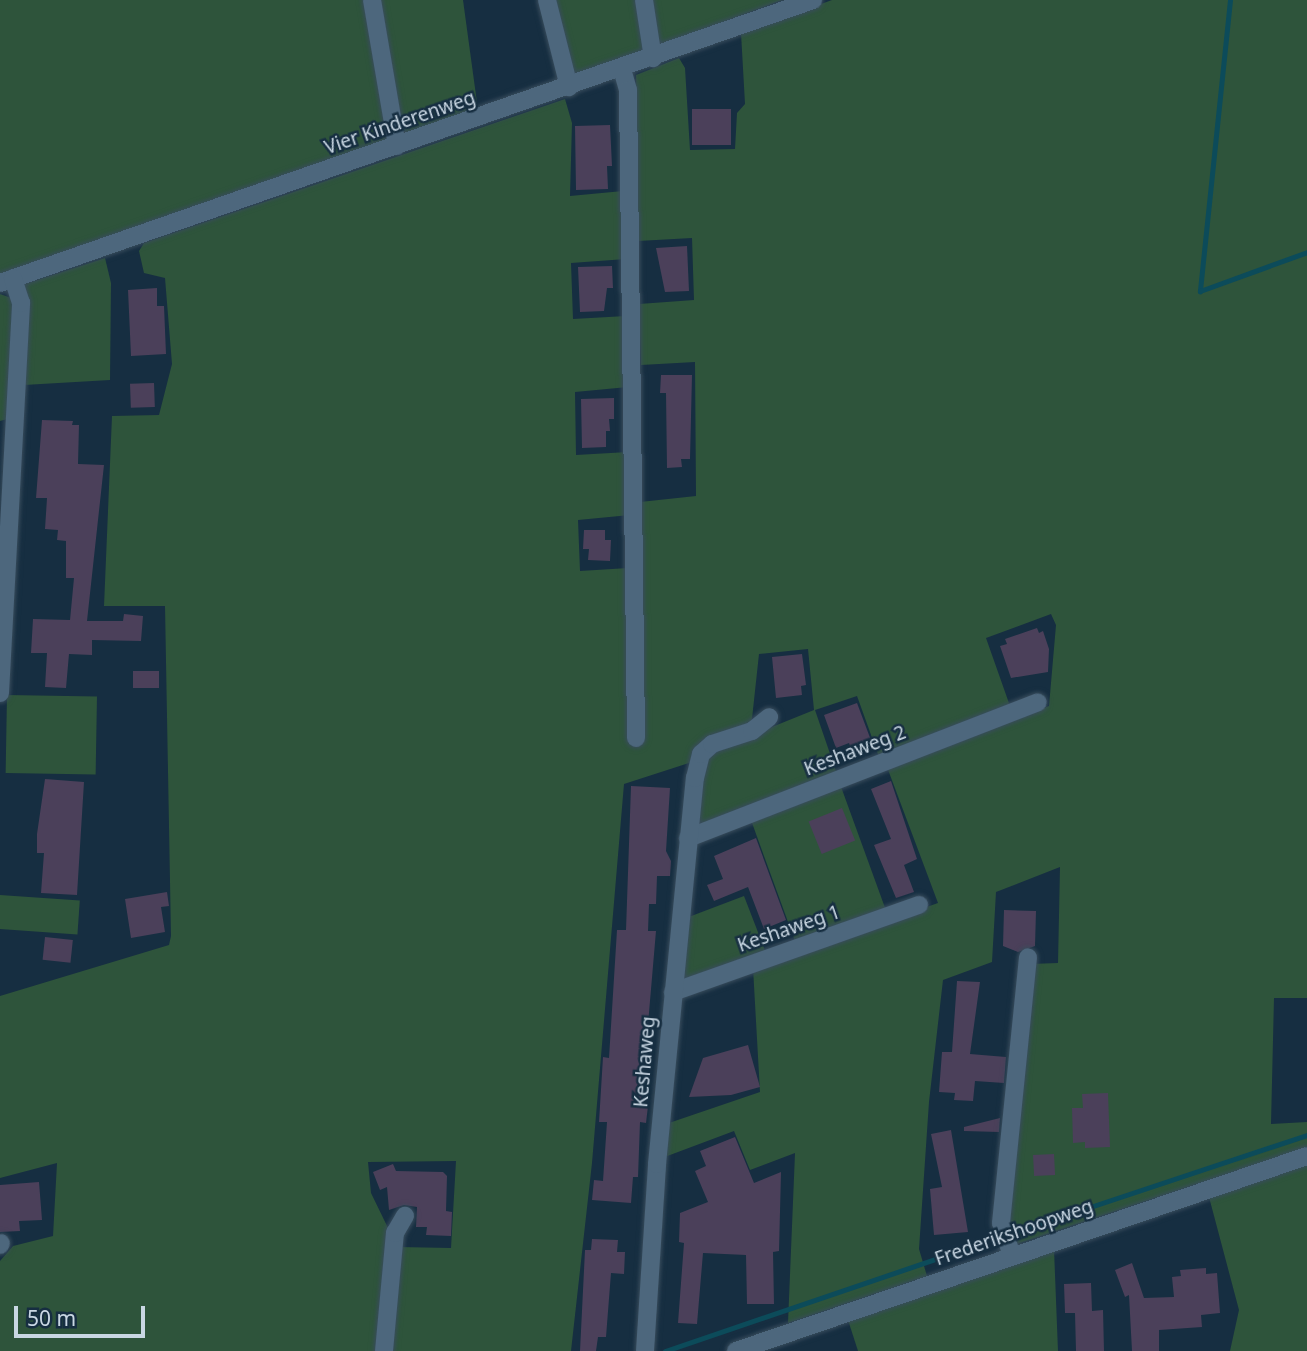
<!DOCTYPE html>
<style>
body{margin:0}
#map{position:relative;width:1307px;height:1351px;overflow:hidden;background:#162e41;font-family:"Noto Sans",sans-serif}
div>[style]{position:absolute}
.green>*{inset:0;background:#2e543b;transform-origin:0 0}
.stream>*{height:5px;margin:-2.5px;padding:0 2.5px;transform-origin:2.5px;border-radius:2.5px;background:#0c4b5a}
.building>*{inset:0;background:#4b405a;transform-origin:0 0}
.roads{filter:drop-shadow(0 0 2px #384c5c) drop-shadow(0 0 2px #384c5c)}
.minor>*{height:18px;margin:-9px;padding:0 9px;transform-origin:9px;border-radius:9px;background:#4d677d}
span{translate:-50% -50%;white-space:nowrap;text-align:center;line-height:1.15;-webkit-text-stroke:5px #162e41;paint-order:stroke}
.street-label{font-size:19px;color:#c9d7e3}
.scale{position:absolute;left:14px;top:1306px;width:131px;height:32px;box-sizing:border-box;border:4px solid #c9d7e3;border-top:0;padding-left:9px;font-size:21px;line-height:24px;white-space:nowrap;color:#c9d7e3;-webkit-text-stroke:5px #162e41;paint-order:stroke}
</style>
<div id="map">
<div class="green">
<div style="clip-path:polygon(0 0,463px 0,478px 110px,0 276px)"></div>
<div style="clip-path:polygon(551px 0,638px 0,644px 50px,572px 78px)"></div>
<div style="clip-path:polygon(648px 0,782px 0,660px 45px,653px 40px)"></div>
<div style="clip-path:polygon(832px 0,1307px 0,1307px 998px,1274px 998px,1271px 1124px,1307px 1122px,1307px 1147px,1017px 1244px,1008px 1226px,1030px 964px,1058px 963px,1060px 867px,996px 892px,992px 962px,943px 980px,929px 1102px,919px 1249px,927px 1276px,788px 1323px,795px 1153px,750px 1170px,734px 1131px,662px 1158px,666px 1124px,760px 1092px,753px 968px,938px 903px,887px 767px,1049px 706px,1056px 625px,1051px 614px,986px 638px,1010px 706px,879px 757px,857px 696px,815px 710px,837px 774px,693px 831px,708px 753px,814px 710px,808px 649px,759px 654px,751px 728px,692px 762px,624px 784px,592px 1163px,571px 1351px,388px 1351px,398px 1247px,451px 1248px,456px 1161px,368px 1162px,371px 1193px,389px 1230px,378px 1351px,0 1351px,0 1261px,13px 1246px,53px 1236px,57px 1163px,0 1178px,0 996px,169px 945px,171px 936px,165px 606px,104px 606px,112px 416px,159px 415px,172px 364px,165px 278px,144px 273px,139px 251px,144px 243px,565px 99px,572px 123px,570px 196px,623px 191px,626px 259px,571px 263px,573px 319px,626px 316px,628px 387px,575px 392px,576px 455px,628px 452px,630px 515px,578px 520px,580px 571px,628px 568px,640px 502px,696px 496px,695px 362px,641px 365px,639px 304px,694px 300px,692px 238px,638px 241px,636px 75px,679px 58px,685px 68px,690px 150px,735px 149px,737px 113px,745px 104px,741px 33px)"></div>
<div style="clip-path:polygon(105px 258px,111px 283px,110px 380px,24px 385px,22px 285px)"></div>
<div style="clip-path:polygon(0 294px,14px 299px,11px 418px,0 421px)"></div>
<div style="left:7px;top:695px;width:90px;height:78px;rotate:1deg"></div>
<div style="left:840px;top:784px;width:134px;height:96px;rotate:70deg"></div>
<div style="left:0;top:895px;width:80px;height:34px;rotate:4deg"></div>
<div style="clip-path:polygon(744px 896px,766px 953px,680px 985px,686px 918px)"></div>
<div style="clip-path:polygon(1307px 1164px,1307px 1351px,1230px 1351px,1239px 1310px,1209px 1197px)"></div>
<div style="clip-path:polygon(1054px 1249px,1058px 1351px,858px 1351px,848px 1320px)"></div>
</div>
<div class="stream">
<div style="left:1230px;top:0;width:293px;rotate:95.9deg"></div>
<div style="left:1200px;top:291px;width:114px;rotate:-20deg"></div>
<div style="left:1018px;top:1231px;width:305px;rotate:-18.4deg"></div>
<div style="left:665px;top:1351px;width:323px;rotate:-18.8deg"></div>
</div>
<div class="building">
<div style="left:692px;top:109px;width:39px;height:36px"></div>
<div style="clip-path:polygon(610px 125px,612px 166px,607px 166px,608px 189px,576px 190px,575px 126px)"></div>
<div style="clip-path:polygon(687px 246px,689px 291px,665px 292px,656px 248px)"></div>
<div style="clip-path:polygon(612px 266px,613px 288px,607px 288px,604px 311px,580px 312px,578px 267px)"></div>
<div style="clip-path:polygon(157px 288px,157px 306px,164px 306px,166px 354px,131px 356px,128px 290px)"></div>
<div style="clip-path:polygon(661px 375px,692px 375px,690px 459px,681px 459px,682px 467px,667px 468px,666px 393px,660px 393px)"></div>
<div style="left:154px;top:383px;width:24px;height:24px;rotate:88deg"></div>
<div style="clip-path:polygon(614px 398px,614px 419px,609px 419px,610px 431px,606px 431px,606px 447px,582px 448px,581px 399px)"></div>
<div style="clip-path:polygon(42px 420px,73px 421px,72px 425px,79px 425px,78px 464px,104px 465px,87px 621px,123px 621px,124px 614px,143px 616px,141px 641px,92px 640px,92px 655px,69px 654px,66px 688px,45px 687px,47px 653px,31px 653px,33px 619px,70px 620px,74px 578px,66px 578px,66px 541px,57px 540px,58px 530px,45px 529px,47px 498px,36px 498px)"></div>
<div style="clip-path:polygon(584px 530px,605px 530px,605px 540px,611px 540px,610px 561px,588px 560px,589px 549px,583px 549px)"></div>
<div style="clip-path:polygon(1037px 628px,1039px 633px,1043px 631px,1049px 649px,1048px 672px,1011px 678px,1000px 646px,1007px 644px,1005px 639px)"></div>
<div style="clip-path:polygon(802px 654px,806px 685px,801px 686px,802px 695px,776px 698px,772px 657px)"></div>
<div style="left:133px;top:671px;width:26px;height:17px"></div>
<div style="clip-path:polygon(857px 703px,872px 743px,852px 751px,849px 743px,836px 748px,824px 715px)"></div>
<div style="clip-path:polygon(45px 779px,84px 782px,77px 895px,41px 893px,44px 853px,37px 853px,37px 834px)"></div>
<div style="clip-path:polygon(891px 781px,917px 859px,904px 865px,914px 892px,896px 898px,874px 845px,891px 839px,871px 789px)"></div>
<div style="clip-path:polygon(631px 786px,670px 788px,666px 851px,671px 861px,670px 876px,657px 876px,656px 904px,649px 904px,648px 931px,656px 931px,641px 1106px,648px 1106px,646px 1123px,640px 1122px,638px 1177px,633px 1177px,631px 1203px,592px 1200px,594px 1180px,603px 1181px,607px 1122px,599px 1122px,603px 1057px,609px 1058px,617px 930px,626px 930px)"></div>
<div style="left:842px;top:808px;width:35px;height:36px;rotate:68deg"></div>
<div style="clip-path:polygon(756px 838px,786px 920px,764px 929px,748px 887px,714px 901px,707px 885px,723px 879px,714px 856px)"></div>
<div style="clip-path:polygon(167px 892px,169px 906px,161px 907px,165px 932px,131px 938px,125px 899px)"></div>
<div style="clip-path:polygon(1004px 910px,1036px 911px,1035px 946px,1018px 952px,1003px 946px)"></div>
<div style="left:45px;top:937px;width:28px;height:23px;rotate:6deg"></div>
<div style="clip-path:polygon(957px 981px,980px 982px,970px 1054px,1006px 1057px,1004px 1083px,975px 1081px,973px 1101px,954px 1100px,955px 1093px,939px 1092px,942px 1052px,952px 1052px)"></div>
<div style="clip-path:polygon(748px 1045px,760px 1087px,731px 1095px,689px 1097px,703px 1058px)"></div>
<div style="clip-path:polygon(1108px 1093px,1110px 1147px,1085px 1148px,1085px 1142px,1073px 1143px,1072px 1108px,1083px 1108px,1082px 1094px)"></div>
<div style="clip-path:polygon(1000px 1118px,999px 1132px,964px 1131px,964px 1127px)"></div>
<div style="clip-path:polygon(951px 1130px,968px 1232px,934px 1235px,930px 1189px,942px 1187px,931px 1134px)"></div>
<div style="clip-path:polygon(735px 1137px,754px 1183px,781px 1172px,779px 1251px,773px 1252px,774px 1304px,747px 1304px,746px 1255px,703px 1253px,697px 1324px,678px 1323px,684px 1243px,679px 1242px,680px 1213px,708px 1202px,695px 1171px,706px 1166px,700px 1151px)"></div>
<div style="left:1054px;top:1154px;width:21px;height:21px;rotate:87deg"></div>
<div style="clip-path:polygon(393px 1164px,396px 1171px,443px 1172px,447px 1176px,446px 1211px,452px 1212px,451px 1236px,426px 1235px,427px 1227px,416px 1227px,417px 1207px,404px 1205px,389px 1210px,387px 1187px,380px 1190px,373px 1172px)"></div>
<div style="clip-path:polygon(39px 1182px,42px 1220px,19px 1221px,20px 1231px,0 1232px,0 1185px)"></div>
<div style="clip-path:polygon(592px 1239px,618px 1240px,617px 1252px,625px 1252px,624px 1274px,611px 1273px,606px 1337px,598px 1337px,596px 1351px,580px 1351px,585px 1250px,591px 1250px)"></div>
<div style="clip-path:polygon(1132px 1263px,1144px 1298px,1174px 1297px,1172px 1277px,1181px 1276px,1180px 1270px,1206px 1268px,1206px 1274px,1217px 1273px,1220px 1313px,1201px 1315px,1202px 1327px,1159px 1330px,1159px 1351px,1132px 1351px,1129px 1295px,1125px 1297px,1115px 1270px)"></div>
<div style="clip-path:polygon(1091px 1283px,1092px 1311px,1103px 1310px,1104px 1351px,1076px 1351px,1075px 1313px,1065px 1313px,1064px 1284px)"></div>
</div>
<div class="roads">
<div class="minor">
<div style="left:372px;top:0;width:148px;rotate:80.3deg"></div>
<div style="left:547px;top:0;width:90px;rotate:75.8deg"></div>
<div style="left:644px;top:0;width:59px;rotate:81.2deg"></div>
<div style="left:622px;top:69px;width:22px;rotate:74deg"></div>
<div style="left:628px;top:90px;width:648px;rotate:89.29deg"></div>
<div style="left:0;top:283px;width:861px;rotate:-19.19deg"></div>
<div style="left:0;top:693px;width:391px;rotate:-86.9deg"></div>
<div style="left:21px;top:303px;width:26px;rotate:-108deg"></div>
<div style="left:688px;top:838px;width:375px;rotate:-21.2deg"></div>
<div style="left:673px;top:992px;width:261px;rotate:-19.5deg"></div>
<div style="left:0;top:1245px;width:2px;rotate:-63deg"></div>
<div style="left:1012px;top:1256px;width:35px;rotate:-108deg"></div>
<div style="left:1001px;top:1223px;width:267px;rotate:-84.2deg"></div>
<div style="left:384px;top:1351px;width:119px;rotate:-84.7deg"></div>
<div style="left:395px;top:1233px;width:20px;rotate:-60deg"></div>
<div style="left:645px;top:1351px;width:187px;rotate:-86.3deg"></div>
<div style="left:657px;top:1164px;width:388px;rotate:-84.4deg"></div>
<div style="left:695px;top:778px;width:25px;rotate:-76deg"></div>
<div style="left:701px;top:754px;width:15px;rotate:-42deg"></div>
<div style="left:712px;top:744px;width:42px;rotate:-18deg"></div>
<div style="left:752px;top:731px;width:22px;rotate:-39deg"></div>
<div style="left:736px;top:1351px;width:603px;rotate:-18.86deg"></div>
</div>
</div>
<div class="street-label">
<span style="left:400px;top:123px;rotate:-19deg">Vier Kinderenweg</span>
<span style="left:855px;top:751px;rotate:-21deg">Keshaweg 2</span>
<span style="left:789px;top:929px;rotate:-19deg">Keshaweg 1</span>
<span style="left:645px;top:1062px;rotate:-85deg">Keshaweg</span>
<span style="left:1014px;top:1233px;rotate:-19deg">Frederikshoopweg</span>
</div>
<div class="scale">50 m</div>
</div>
